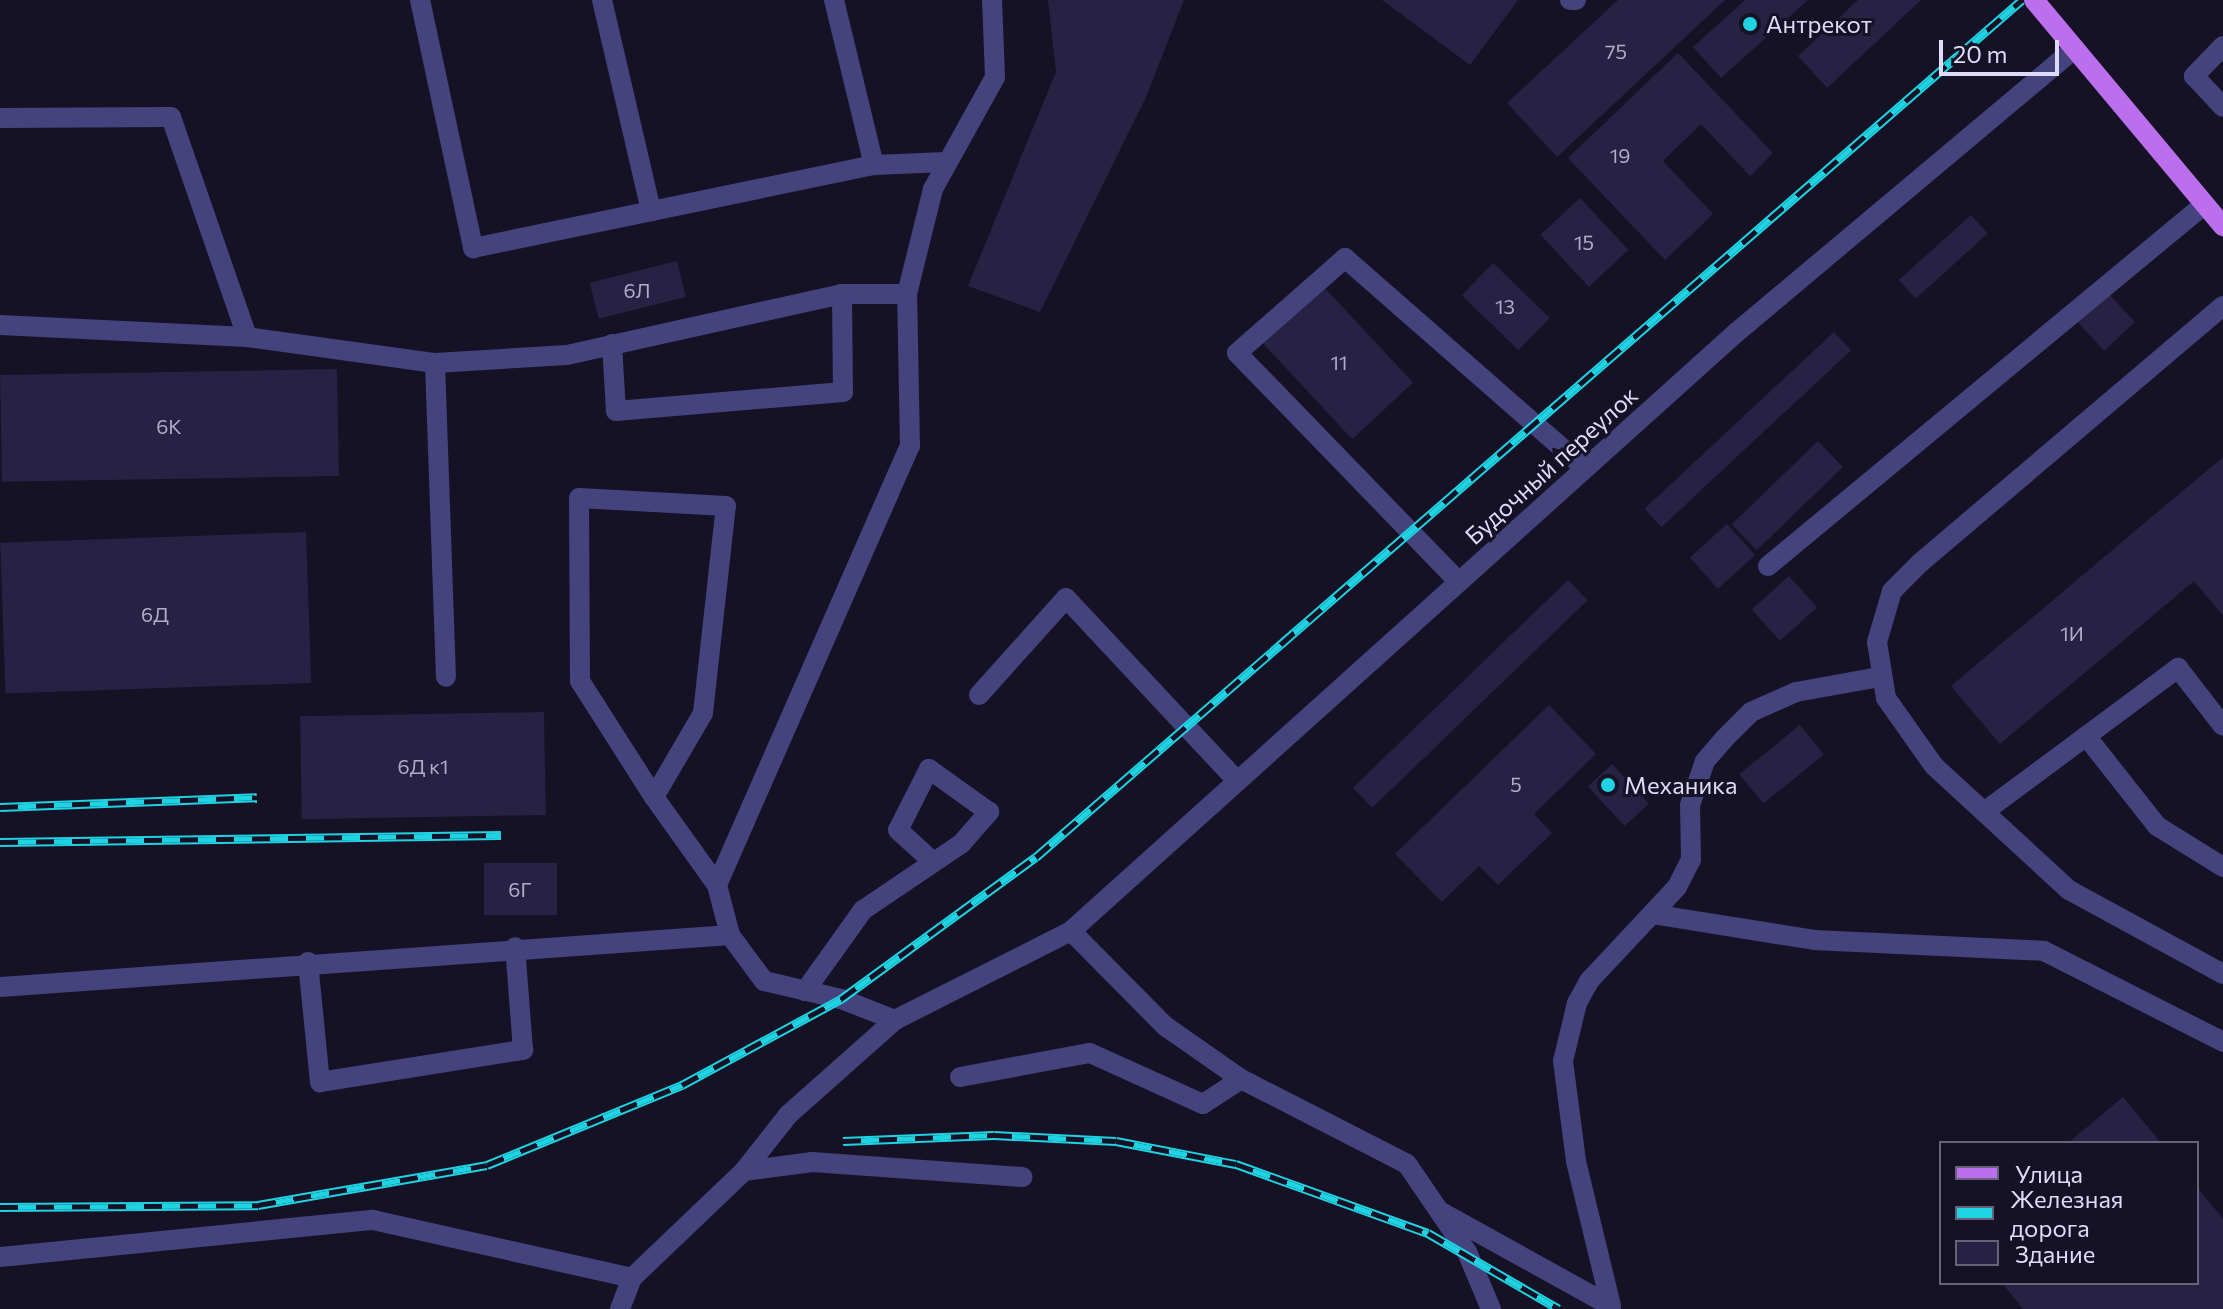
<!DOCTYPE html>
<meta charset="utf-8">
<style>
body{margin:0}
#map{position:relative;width:2223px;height:1309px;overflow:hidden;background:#151225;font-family:Commissioner,sans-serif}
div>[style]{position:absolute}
.building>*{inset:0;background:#272144;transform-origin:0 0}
.minor>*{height:20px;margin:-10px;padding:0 10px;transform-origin:10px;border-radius:10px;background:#44437e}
.major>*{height:20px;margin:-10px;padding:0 10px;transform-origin:10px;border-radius:10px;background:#bc6fed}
.rail>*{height:9px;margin-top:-4.5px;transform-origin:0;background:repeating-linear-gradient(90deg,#151225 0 18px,#1fd3e3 0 36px);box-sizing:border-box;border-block:2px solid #1fd3e3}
.dots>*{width:22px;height:22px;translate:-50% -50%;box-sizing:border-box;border:4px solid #151225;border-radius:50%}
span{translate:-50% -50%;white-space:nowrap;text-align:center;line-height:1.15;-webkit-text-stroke:6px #151225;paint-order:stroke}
.number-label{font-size:20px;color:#b0accc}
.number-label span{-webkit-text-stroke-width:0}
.poi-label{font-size:24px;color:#dedbfa}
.left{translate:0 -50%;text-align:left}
.street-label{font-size:24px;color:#dedbfa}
.legend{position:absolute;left:1939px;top:1141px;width:260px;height:144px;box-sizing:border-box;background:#151225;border:2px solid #65627a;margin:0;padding:10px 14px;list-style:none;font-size:24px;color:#dedbfa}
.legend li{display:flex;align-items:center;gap:16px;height:40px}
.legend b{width:40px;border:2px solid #65627a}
.scale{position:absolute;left:1939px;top:40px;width:120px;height:36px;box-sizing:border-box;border:4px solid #dedbfa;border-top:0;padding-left:10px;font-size:24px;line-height:28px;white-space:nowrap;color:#dedbfa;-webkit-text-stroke:6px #151225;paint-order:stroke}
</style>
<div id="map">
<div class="building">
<div style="clip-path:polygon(1048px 0,1184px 0,1146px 97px,1040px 312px,968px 286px,1056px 72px)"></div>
<div style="clip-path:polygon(1382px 0,1518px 0,1470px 65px)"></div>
<div style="clip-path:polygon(1618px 0,1725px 0,1557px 157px,1507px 103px)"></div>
<div style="clip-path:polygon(1745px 0,1808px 0,1721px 78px,1693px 47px)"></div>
<div style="clip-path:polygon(1858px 0,1921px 0,1827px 88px,1798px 56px)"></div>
<div style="clip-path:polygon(1678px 53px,1773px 153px,1750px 176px,1701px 124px,1663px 161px,1713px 214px,1665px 260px,1568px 158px)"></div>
<div style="left:1580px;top:198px;width:71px;height:54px;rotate:47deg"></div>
<div style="left:1971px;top:215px;width:25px;height:97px;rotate:48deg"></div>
<div style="left:677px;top:261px;width:37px;height:90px;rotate:76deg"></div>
<div style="left:1493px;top:263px;width:79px;height:45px;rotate:44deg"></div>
<div style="left:1323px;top:286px;width:132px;height:83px;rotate:47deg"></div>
<div style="left:2107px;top:292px;width:41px;height:42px;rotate:47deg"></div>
<div style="left:1834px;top:332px;width:25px;height:259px;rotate:47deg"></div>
<div style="left:337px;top:369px;width:107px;height:337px;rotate:89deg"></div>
<div style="left:1818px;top:441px;width:36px;height:120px;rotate:46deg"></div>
<div style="clip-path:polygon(2223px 457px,2223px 616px,2194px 581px,2000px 744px,1951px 686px)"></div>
<div style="left:1727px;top:524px;width:42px;height:50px;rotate:48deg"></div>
<div style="left:306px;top:532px;width:151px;height:306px;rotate:88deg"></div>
<div style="left:1789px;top:576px;width:42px;height:50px;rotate:48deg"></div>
<div style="left:1568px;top:580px;width:28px;height:299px;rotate:46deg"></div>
<div style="clip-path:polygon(1549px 705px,1596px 754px,1534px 814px,1552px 833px,1498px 885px,1479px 866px,1442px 902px,1395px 854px)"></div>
<div style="left:544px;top:712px;width:103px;height:244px;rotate:89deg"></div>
<div style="left:1800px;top:725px;width:38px;height:78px;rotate:51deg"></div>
<div style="left:1612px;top:764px;width:54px;height:33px;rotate:47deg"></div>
<div style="left:484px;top:863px;width:73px;height:52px"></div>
<div style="clip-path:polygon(2123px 1097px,2161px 1143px,2068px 1143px)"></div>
<div style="clip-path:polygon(2197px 1187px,2223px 1219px,2223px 1309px,2023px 1309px,2002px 1283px,2197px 1283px)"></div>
</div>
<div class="minor">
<div style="left:420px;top:0;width:254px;rotate:77.9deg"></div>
<div style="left:473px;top:248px;width:409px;rotate:-11.7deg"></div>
<div style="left:602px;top:0;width:217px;rotate:76.9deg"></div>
<div style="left:834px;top:0;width:170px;rotate:76.4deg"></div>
<div style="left:874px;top:165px;width:72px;rotate:-2.4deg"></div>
<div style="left:1570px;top:0;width:6px"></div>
<div style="left:2223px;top:46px;width:42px;rotate:134deg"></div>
<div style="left:2194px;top:76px;width:42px;rotate:46.9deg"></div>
<div style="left:0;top:118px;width:171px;rotate:-0.3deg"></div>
<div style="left:171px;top:117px;width:233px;rotate:70.9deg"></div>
<div style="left:2223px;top:306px;width:396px;rotate:139.7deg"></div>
<div style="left:1921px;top:562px;width:41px;rotate:135deg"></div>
<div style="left:1892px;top:591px;width:53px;rotate:106.4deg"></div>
<div style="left:1877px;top:642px;width:57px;rotate:80.9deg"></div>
<div style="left:1886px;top:698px;width:83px;rotate:54.8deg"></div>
<div style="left:1934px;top:766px;width:183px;rotate:42.6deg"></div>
<div style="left:2069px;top:890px;width:175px;rotate:28.6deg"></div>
<div style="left:0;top:325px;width:247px;rotate:2.8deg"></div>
<div style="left:247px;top:337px;width:190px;rotate:7.9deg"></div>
<div style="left:435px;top:363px;width:132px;rotate:-3.5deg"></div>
<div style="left:567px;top:355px;width:282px;rotate:-12.5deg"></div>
<div style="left:842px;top:294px;width:65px"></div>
<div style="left:612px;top:344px;width:67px;rotate:86.6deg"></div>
<div style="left:616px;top:411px;width:228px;rotate:-4.8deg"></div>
<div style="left:843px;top:392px;width:98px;rotate:-90.6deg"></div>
<div style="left:435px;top:363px;width:314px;rotate:88deg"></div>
<div style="left:1768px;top:566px;width:567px;rotate:-39.64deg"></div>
<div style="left:1459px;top:582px;width:319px;rotate:-134.1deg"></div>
<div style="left:1237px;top:353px;width:144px;rotate:-41.3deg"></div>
<div style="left:1345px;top:258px;width:319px;rotate:41.2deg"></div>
<div style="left:979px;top:695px;width:130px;rotate:-48.1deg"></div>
<div style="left:1066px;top:598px;width:250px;rotate:46.9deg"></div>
<div style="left:2086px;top:736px;width:115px;rotate:51.7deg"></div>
<div style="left:2157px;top:826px;width:78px;rotate:31.8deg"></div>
<div style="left:654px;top:797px;width:97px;rotate:-59.7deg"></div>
<div style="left:703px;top:713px;width:208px;rotate:-83.7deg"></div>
<div style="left:726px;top:506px;width:147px;rotate:-176.9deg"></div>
<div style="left:579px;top:498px;width:183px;rotate:89.7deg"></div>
<div style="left:580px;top:681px;width:138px;rotate:57.5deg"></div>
<div style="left:654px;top:797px;width:108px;rotate:54.4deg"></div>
<div style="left:1984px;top:812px;width:242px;rotate:-36.6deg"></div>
<div style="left:2178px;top:668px;width:73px;rotate:52.2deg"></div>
<div style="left:1652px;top:914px;width:164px;rotate:9.1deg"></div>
<div style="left:1814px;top:940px;width:230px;rotate:2.7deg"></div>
<div style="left:2044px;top:951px;width:201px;rotate:26.9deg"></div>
<div style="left:1071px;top:931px;width:134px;rotate:45.3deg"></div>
<div style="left:1165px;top:1026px;width:93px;rotate:34.9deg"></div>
<div style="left:1241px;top:1079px;width:186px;rotate:27.1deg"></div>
<div style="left:1407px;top:1164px;width:107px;rotate:55.7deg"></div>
<div style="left:1467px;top:1252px;width:62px;rotate:67.2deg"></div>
<div style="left:308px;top:962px;width:121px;rotate:84.3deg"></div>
<div style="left:320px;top:1082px;width:206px;rotate:-9deg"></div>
<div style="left:523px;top:1050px;width:103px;rotate:-94.4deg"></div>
<div style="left:0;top:987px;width:732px;rotate:-4.07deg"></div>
<div style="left:805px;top:991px;width:100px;rotate:-54.4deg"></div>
<div style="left:863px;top:910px;width:118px;rotate:-34deg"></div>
<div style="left:961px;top:844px;width:43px;rotate:-48.8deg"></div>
<div style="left:989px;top:812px;width:74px;rotate:-144.4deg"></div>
<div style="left:929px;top:769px;width:68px;rotate:116.9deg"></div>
<div style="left:898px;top:830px;width:47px;rotate:42.4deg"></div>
<div style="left:895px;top:1020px;width:58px;rotate:-158.7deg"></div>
<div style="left:841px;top:999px;width:79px;rotate:-166.8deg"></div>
<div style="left:764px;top:981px;width:57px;rotate:-126.5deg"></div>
<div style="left:730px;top:935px;width:52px;rotate:-104.6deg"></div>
<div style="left:717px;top:885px;width:480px;rotate:-66.3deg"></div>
<div style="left:910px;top:446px;width:152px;rotate:-91.1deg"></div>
<div style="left:907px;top:294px;width:108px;rotate:-76.1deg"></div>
<div style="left:933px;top:189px;width:128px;rotate:-61deg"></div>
<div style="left:995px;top:77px;width:77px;rotate:-92.2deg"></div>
<div style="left:960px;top:1077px;width:132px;rotate:-10.5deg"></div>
<div style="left:1090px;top:1053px;width:124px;rotate:24.3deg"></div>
<div style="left:1203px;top:1104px;width:45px;rotate:-33.3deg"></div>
<div style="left:744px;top:1171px;width:69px;rotate:-7.5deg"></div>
<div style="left:812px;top:1162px;width:211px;rotate:4.1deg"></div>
<div style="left:1443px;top:1213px;width:192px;rotate:29deg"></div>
<div style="left:0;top:1257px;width:375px;rotate:-5.7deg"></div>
<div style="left:373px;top:1220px;width:265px;rotate:12.6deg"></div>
<div style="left:1611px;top:1306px;width:149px;rotate:-103.6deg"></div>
<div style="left:1576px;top:1161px;width:101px;rotate:-97.4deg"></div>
<div style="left:1563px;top:1061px;width:60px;rotate:-76.4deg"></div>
<div style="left:1577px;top:1003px;width:25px;rotate:-61deg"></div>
<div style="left:1589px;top:981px;width:129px;rotate:-46.9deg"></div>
<div style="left:1677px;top:887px;width:30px;rotate:-63deg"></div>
<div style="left:1691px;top:860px;width:55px;rotate:-91deg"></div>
<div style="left:1690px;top:805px;width:46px;rotate:-71.2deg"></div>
<div style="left:1705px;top:761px;width:29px;rotate:-49deg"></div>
<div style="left:1724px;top:739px;width:38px;rotate:-45deg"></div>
<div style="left:1751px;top:712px;width:49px;rotate:-24deg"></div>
<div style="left:1796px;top:692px;width:84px;rotate:-10.2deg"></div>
<div style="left:620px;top:1309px;width:33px;rotate:-69deg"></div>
<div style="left:632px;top:1278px;width:155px;rotate:-43.7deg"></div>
<div style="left:744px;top:1171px;width:71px;rotate:-51.8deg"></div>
<div style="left:788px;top:1115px;width:143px;rotate:-41.6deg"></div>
<div style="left:895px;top:1020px;width:197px;rotate:-26.8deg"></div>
<div style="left:1071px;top:931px;width:896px;rotate:-41.97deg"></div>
<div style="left:1737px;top:332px;width:441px;rotate:-40deg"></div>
</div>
<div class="major">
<div style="left:2034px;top:0;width:295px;rotate:50.1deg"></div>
</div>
<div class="rail">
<div style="left:0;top:807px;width:257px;rotate:-2.2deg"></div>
<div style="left:0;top:842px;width:501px;rotate:-0.8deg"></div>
<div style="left:843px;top:1141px;width:151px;rotate:-2.3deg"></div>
<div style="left:994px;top:1135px;width:122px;rotate:2.8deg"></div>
<div style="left:1116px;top:1141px;width:122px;rotate:10.9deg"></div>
<div style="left:1236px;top:1164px;width:204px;rotate:19.8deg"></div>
<div style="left:1428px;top:1233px;width:151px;rotate:30.1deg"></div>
<div style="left:0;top:1207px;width:258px;rotate:-0.4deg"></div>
<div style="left:258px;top:1205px;width:232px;rotate:-9.9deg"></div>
<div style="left:487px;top:1165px;width:211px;rotate:-22.3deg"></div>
<div style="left:682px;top:1085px;width:181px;rotate:-28.4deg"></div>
<div style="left:841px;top:999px;width:241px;rotate:-36.1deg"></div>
<div style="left:1036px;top:857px;width:1306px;rotate:-41deg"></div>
</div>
<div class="dots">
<div style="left:1750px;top:24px;background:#1fd3e3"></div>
<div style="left:1608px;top:785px;background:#1fd3e3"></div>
</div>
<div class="number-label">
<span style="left:1616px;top:51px">75</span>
<span style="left:1620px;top:155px">19</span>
<span style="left:1584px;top:242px">15</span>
<span style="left:637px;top:290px">6Л</span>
<span style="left:1505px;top:306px">13</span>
<span style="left:1339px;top:362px">11</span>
<span style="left:169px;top:426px">6К</span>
<span style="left:155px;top:614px">6Д</span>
<span style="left:2072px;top:633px">1И</span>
<span style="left:423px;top:766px">6Д к1</span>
<span style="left:1516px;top:784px">5</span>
<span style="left:520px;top:889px">6Г</span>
</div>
<div class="poi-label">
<span class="left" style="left:1766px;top:24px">Антрекот</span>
<span class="left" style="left:1624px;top:785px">Механика</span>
</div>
<div class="street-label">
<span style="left:1551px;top:465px;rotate:-42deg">Будочный переулок</span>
</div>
<ul class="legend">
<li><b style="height:10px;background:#bc6fed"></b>Улица</li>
<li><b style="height:10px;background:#1fd3e3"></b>Железная дорога</li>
<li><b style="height:22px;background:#272144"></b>Здание</li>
</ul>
<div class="scale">20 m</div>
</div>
